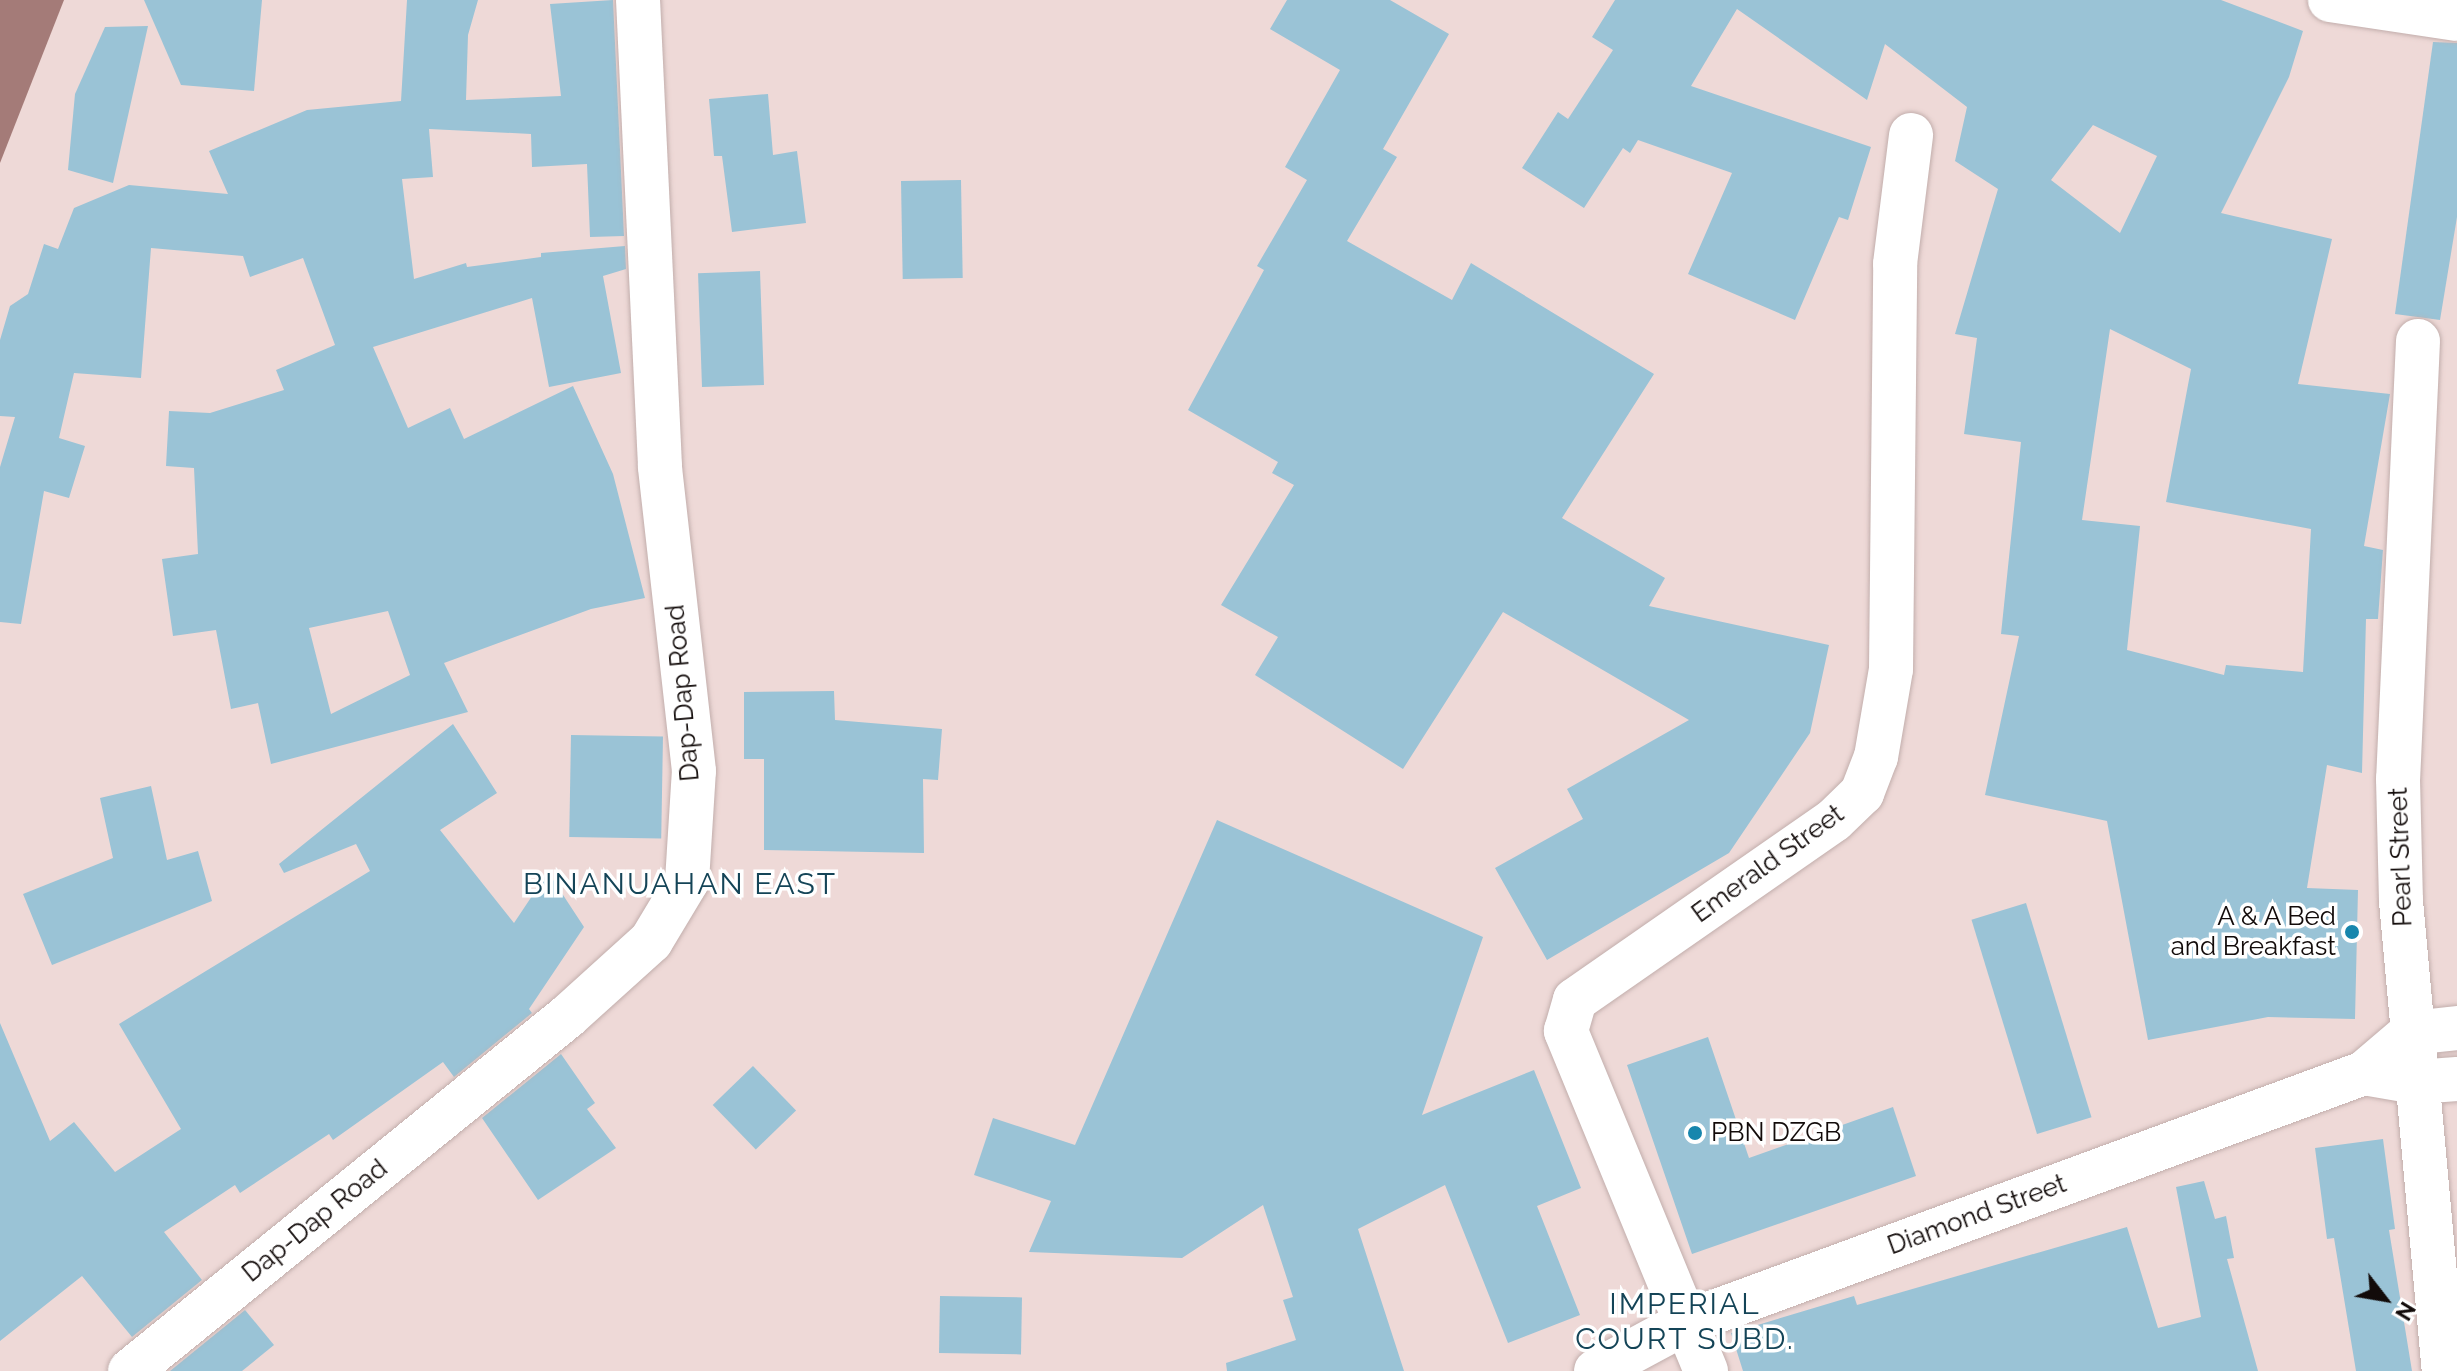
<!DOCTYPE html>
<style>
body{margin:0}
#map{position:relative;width:2457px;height:1371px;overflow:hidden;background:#eed9d7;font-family:Raleway,sans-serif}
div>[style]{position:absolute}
.water>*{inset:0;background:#a47b78}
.building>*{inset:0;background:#9ac3d6;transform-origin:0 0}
.roads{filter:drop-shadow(0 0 2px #c2aeac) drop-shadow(0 0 2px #c2aeac)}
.minor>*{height:44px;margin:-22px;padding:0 22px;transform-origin:22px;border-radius:22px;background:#fff}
.tertiary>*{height:44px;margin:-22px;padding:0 22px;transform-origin:22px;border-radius:22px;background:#fff}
.dots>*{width:22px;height:22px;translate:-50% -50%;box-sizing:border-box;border:4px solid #fff;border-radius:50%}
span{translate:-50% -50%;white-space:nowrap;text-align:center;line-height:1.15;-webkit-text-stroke:7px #fff;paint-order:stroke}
.street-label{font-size:26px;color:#120b0a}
.poi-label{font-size:26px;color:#120b0a}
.right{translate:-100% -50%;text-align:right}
.left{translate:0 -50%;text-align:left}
.quarter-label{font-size:30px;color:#144457;letter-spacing:2px}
.north{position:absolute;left:2345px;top:1259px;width:80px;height:80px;-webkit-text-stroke:6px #fff;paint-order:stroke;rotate:121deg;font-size:22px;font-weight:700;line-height:32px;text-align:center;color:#120b0a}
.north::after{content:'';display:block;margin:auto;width:28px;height:36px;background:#120b0a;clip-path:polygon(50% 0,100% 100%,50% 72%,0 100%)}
</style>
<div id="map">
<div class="water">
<div style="clip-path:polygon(0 0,64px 0,0 163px)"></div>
</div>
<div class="building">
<div style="clip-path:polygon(144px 0,262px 0,254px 91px,181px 85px)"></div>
<div style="clip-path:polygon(evenodd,407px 0,478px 0,468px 35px,466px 100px,561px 96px,550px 4px,613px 0,624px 236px,590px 237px,587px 164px,532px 167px,531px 134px,429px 129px,433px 177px,402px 179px,414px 279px,466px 263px,467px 267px,541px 257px,541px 253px,625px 246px,626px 269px,603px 276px,621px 373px,549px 387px,532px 298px,373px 347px,408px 428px,450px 408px,464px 439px,573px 386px,613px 474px,645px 598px,591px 609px,444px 663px,468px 712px,271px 764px,258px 703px,231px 709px,216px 630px,173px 636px,162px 559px,198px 554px,194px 468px,166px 466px,169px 411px,210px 413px,284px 390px,276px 370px,335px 345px,303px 258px,250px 277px,243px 256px,151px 248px,141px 378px,74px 373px,59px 438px,85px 446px,69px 498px,44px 491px,21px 624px,0 622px,0 467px,15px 417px,0 416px,0 340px,10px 306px,28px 294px,44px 244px,58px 249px,74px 208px,129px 185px,228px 194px,209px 151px,307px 110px,401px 101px,407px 0,388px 611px,410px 675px,331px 714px,309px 628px,388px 611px)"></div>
<div style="clip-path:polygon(1287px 0,1390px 0,1449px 34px,1383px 149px,1397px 157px,1347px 241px,1452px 300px,1471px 263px,1654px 374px,1562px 518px,1665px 578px,1649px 606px,1829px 645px,1810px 733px,1729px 853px,1547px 960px,1495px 868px,1583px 819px,1567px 789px,1689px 720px,1503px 612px,1403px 769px,1255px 675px,1278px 637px,1221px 605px,1294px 485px,1272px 473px,1278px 462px,1188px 410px,1264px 270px,1257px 266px,1307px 180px,1285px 167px,1340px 70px,1270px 29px)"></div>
<div style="clip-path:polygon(evenodd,1615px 0,2221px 0,2303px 31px,2289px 77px,2221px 213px,2332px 239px,2298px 384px,2390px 394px,2364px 546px,2383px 550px,2378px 619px,2366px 619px,2362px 773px,2327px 765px,2307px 888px,2358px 890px,2355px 1019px,2268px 1017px,2148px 1040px,2107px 821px,1985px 795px,2019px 636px,2001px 634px,2021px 442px,1964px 434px,1977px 338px,1955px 334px,1998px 189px,1955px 161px,1967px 107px,1885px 44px,1867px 100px,1737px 9px,1691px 86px,1871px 147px,1848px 220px,1839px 217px,1795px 320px,1688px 274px,1732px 173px,1638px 140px,1630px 153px,1623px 148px,1584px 208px,1522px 168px,1558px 112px,1568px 119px,1613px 50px,1592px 37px,1615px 0,2093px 125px,2157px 156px,2120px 233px,2051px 180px,2093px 125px,1615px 0,2110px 329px,2191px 369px,2166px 502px,2311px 529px,2303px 672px,2226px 665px,2224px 675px,2127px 650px,2140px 526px,2082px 520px,2110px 329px)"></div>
<div style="clip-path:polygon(148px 26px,113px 183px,68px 170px,75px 94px,105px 27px)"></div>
<div style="clip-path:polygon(2433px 42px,2457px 43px,2457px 217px,2440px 320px,2395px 314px)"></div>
<div style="clip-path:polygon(768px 94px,773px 155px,797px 151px,806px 223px,732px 232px,722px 156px,714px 156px,709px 99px)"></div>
<div style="left:961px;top:180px;width:98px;height:60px;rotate:89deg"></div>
<div style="left:760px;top:271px;width:114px;height:62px;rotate:88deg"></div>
<div style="clip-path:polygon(834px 691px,835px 720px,942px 729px,938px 780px,923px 779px,924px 853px,764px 850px,764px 759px,744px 759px,744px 692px)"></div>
<div style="clip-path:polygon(453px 724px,497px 793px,440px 830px,514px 923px,548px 872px,584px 927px,529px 1009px,532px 1013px,454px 1077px,443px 1062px,333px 1140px,329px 1134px,240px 1193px,235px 1185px,164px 1232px,202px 1280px,132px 1337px,82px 1276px,0 1341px,0 1023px,50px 1141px,74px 1122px,115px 1172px,181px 1129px,119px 1024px,370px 871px,356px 844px,284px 873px,279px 864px)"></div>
<div style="left:571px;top:735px;width:92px;height:102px;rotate:1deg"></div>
<div style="clip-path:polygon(151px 786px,167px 860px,198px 851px,212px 901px,52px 965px,23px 894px,113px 858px,100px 798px)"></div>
<div style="clip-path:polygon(1217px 820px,1483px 937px,1422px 1115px,1534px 1070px,1581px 1188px,1537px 1206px,1580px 1315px,1508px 1343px,1445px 1185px,1358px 1229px,1404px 1371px,1227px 1371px,1226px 1363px,1296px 1340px,1283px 1300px,1293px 1297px,1263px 1205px,1182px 1258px,1029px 1252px,1051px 1201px,974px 1175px,993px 1118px,1075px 1145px)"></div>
<div style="left:2026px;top:903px;width:224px;height:57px;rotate:73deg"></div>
<div style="clip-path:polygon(1708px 1037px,1749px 1158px,1893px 1107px,1916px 1176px,1692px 1254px,1627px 1065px)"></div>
<div style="clip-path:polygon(561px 1054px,595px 1103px,587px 1109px,616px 1148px,538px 1200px,482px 1118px)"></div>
<div style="left:753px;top:1066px;width:62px;height:56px;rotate:46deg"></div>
<div style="clip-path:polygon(2383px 1139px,2395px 1229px,2389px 1230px,2412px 1371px,2356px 1371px,2334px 1238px,2327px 1239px,2315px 1148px)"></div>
<div style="clip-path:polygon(2204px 1181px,2215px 1219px,2226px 1216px,2234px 1258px,2227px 1259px,2258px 1371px,1743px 1371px,1731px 1333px,1854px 1296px,1857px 1305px,2127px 1227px,2158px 1328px,2201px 1317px,2176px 1187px)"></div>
<div style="left:940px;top:1296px;width:82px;height:57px;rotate:1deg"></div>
<div style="clip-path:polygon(245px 1310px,274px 1345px,242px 1371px,170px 1371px)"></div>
</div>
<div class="roads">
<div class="minor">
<div style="left:2418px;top:341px;width:438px;rotate:92.6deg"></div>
<div style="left:2398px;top:779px;width:122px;rotate:88.6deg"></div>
<div style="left:2401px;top:901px;width:472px;rotate:84.8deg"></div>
<div style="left:130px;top:1371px;width:564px;rotate:-39.02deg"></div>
<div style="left:568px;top:1016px;width:112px;rotate:-42.1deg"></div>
<div style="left:651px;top:941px;width:70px;rotate:-59deg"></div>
<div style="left:687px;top:881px;width:110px;rotate:-86.4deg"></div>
<div style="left:694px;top:771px;width:307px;rotate:-96.4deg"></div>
<div style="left:660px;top:466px;width:467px;rotate:-92.7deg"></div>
<div style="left:1706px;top:1371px;width:368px;rotate:-112.4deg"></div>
<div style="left:1566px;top:1031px;width:32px;rotate:-74deg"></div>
<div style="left:1575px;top:1000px;width:315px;rotate:-34.8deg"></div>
<div style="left:1834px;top:820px;width:39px;rotate:-44deg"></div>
<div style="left:1862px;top:793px;width:39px;rotate:-69deg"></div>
<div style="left:1876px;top:757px;width:89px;rotate:-80.3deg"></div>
<div style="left:1891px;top:669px;width:405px;rotate:-89.4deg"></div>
<div style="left:1895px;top:264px;width:130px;rotate:-82.9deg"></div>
</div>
<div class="tertiary">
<div style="left:2330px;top:0;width:128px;rotate:8.5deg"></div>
<div style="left:2364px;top:1073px;width:53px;rotate:9.8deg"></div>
<div style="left:2416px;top:1082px;width:41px;rotate:-4.2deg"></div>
<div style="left:1596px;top:1371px;width:103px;rotate:-28.3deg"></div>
<div style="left:1687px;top:1322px;width:721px;rotate:-20.19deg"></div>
<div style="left:2364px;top:1073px;width:62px;rotate:-40.4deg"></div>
<div style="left:2411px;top:1033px;width:46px;rotate:-6.2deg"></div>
</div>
</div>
<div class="dots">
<div style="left:2352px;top:932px;background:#1786ad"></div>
<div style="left:1695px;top:1133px;background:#1786ad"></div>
</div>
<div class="street-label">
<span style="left:683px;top:693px;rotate:-95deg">Dap-Dap Road</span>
<span style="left:2401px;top:857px;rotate:-92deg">Pearl Street</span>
<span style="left:1768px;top:864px;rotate:-36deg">Emerald Street</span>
<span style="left:1977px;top:1215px;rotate:-20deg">Diamond Street</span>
<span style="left:315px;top:1221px;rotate:-39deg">Dap-Dap Road</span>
</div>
<div class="poi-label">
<span class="right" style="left:2336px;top:932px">A &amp; A Bed<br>and Breakfast</span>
<span class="left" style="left:1711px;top:1133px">PBN DZGB</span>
</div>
<div class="quarter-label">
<span style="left:680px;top:884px">BINANUAHAN EAST</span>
<span style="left:1685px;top:1321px">IMPERIAL<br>COURT SUBD.</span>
</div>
<div class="north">N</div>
</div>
